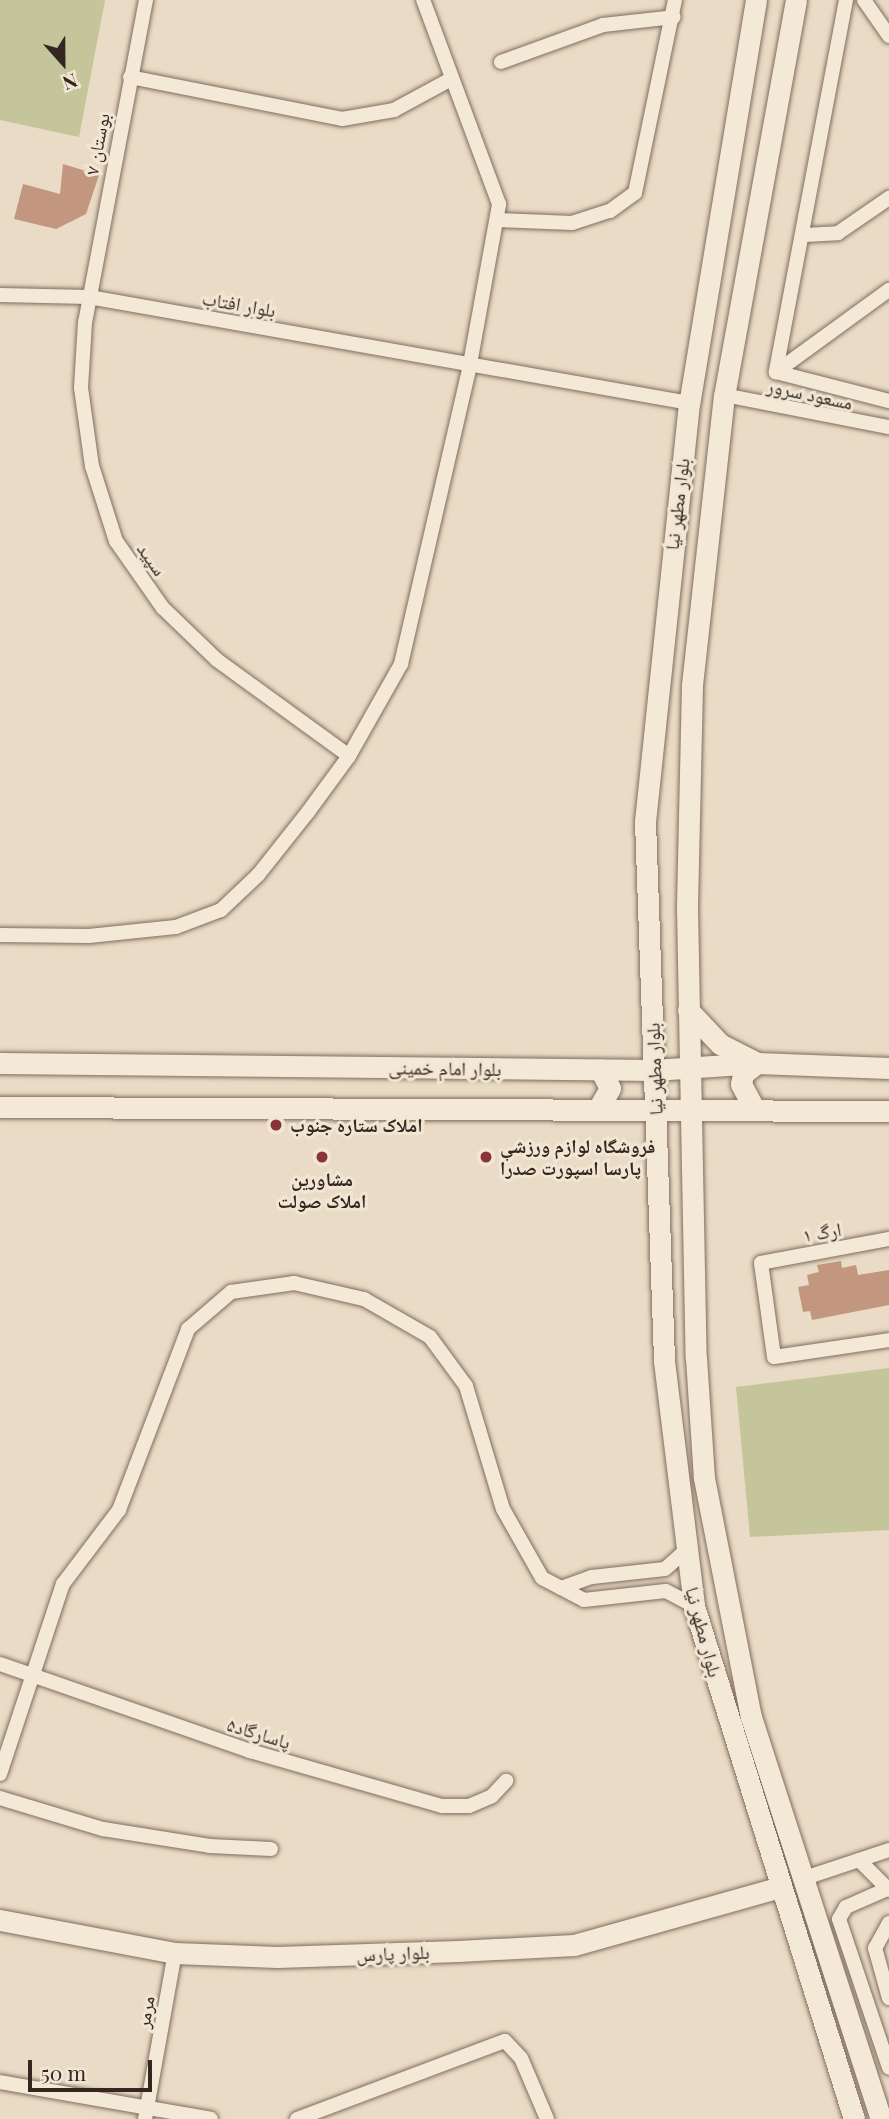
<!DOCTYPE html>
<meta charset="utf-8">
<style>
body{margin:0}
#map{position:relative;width:889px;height:2119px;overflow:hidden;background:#e9dbc5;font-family:"Playfair Display","Noto Naskh Arabic",serif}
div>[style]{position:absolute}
.green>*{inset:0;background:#c4c59a}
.building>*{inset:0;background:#c3967f}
.roads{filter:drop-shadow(0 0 2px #816d5d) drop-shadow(0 0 2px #816d5d)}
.street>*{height:14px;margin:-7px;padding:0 7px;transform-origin:7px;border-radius:7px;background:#f4e9d7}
.secondary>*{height:21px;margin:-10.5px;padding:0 10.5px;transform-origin:10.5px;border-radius:10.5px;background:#f4e9d7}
.dots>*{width:19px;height:19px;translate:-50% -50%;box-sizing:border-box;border:4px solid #f1e6d3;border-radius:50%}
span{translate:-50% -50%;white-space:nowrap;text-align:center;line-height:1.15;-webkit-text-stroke:6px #f1e6d3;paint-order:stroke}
.street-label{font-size:19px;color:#33271f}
.poi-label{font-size:19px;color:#33271f;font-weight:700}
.left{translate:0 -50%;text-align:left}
.north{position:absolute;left:28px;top:28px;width:70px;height:70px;-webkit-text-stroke:5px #f1e6d3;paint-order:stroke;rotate:159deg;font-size:19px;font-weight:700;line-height:28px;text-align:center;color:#33271f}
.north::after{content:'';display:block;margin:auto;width:24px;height:32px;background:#33271f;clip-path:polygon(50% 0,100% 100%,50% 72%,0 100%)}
.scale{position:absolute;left:28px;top:2060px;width:124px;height:32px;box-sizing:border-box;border:4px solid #33271f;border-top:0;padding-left:9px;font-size:21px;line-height:24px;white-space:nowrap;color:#33271f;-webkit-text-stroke:5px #f1e6d3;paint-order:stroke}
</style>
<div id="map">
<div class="green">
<div style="clip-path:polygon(0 0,105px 0,79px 137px,0 120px)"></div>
<div style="clip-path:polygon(889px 1368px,889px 1530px,750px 1537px,736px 1387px)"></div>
</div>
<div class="building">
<div style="clip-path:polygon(63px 164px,99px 175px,86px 214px,56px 229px,14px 219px,23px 184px,60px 194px)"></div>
<div style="clip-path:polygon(841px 1261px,842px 1268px,856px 1265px,858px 1275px,889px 1270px,889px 1305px,812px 1320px,810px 1311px,803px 1312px,798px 1287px,809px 1285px,807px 1275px,819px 1272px,817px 1265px)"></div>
</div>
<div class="roads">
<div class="street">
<div style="left:146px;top:0;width:328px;rotate:100.7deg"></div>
<div style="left:85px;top:322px;width:66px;rotate:93.5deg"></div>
<div style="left:81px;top:388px;width:79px;rotate:82deg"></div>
<div style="left:92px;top:466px;width:79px;rotate:72.3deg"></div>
<div style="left:116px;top:541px;width:82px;rotate:55deg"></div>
<div style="left:163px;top:608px;width:75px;rotate:43.9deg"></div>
<div style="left:217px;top:660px;width:163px;rotate:36deg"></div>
<div style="left:846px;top:0;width:379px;rotate:100.7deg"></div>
<div style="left:776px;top:372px;width:117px;rotate:14.4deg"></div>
<div style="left:864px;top:0;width:44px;rotate:55.2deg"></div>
<div style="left:501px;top:62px;width:109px;rotate:-19.9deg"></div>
<div style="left:603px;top:25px;width:71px;rotate:-6.4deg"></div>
<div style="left:130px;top:77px;width:216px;rotate:11.2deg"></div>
<div style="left:342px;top:119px;width:53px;rotate:-9.8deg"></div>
<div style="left:394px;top:110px;width:65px;rotate:-28.5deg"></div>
<div style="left:498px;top:220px;width:74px;rotate:2.3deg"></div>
<div style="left:572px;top:223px;width:40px;rotate:-18deg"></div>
<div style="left:610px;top:211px;width:31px;rotate:-36deg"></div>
<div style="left:635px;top:193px;width:197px;rotate:-78.3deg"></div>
<div style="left:804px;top:235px;width:34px;rotate:-3deg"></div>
<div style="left:838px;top:233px;width:62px;rotate:-34.5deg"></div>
<div style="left:0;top:295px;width:89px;rotate:1.3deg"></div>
<div style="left:89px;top:297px;width:609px;rotate:10.02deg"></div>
<div style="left:776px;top:372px;width:140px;rotate:-36deg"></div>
<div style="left:724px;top:395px;width:168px;rotate:11deg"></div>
<div style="left:0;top:935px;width:89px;rotate:0.6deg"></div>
<div style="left:89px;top:936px;width:87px;rotate:-5.9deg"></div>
<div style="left:176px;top:927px;width:48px;rotate:-20.7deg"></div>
<div style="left:221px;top:910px;width:51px;rotate:-43.4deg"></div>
<div style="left:258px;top:875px;width:80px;rotate:-51.6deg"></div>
<div style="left:308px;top:812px;width:69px;rotate:-53.8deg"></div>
<div style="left:349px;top:756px;width:106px;rotate:-60.5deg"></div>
<div style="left:401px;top:664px;width:308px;rotate:-77deg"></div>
<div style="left:470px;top:364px;width:163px;rotate:-79.7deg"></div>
<div style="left:499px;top:204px;width:218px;rotate:-110.4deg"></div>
<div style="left:889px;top:1239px;width:130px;rotate:169.4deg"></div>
<div style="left:761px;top:1263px;width:95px;rotate:82.1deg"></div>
<div style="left:774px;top:1357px;width:116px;rotate:-8.4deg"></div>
<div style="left:561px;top:1588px;width:33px;rotate:-20deg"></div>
<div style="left:592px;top:1577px;width:73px;rotate:-6.3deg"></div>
<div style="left:665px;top:1569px;width:30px;rotate:-42deg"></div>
<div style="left:0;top:1664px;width:265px;rotate:19.2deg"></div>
<div style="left:250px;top:1751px;width:200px;rotate:16deg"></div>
<div style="left:442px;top:1806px;width:27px"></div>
<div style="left:469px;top:1806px;width:25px;rotate:-23deg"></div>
<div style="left:492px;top:1796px;width:21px;rotate:-47deg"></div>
<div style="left:0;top:1774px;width:200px;rotate:-71.7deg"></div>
<div style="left:63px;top:1584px;width:93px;rotate:-52.9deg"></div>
<div style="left:119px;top:1510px;width:194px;rotate:-69.1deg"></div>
<div style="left:188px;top:1329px;width:57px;rotate:-40.7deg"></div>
<div style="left:231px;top:1292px;width:64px;rotate:-8.1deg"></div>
<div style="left:294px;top:1283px;width:72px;rotate:12.9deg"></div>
<div style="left:364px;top:1299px;width:76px;rotate:29.9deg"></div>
<div style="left:430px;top:1337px;width:61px;rotate:53.7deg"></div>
<div style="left:466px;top:1386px;width:128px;rotate:73.3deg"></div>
<div style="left:503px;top:1509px;width:79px;rotate:60.5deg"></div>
<div style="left:542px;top:1578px;width:47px;rotate:27.6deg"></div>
<div style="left:584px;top:1600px;width:82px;rotate:-6.3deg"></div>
<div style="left:666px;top:1591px;width:32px;rotate:28deg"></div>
<div style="left:0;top:1798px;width:108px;rotate:16.8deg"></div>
<div style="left:103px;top:1829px;width:108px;rotate:9deg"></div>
<div style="left:210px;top:1846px;width:61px;rotate:2.8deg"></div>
<div style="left:859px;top:1860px;width:42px;rotate:45deg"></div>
<div style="left:802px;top:1879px;width:92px;rotate:-18.4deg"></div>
<div style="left:887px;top:1889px;width:45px;rotate:156.3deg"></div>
<div style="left:846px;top:1907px;width:14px;rotate:120deg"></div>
<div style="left:839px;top:1919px;width:157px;rotate:71.4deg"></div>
<div style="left:889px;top:1923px;width:29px;rotate:119deg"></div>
<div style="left:875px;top:1948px;width:52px;rotate:74.4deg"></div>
<div style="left:0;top:2082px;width:214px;rotate:9.9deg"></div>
<div style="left:145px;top:2119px;width:169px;rotate:-79.8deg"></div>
<div style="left:297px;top:2119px;width:222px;rotate:-20.6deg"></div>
<div style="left:505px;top:2041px;width:23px;rotate:47deg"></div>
<div style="left:521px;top:2058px;width:66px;rotate:66.9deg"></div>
</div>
<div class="secondary">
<div style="left:756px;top:0;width:409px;rotate:99.4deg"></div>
<div style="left:689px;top:403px;width:420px;rotate:96deg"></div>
<div style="left:645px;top:821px;width:540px;rotate:87.98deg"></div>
<div style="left:664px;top:1361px;width:247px;rotate:83deg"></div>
<div style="left:694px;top:1606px;width:537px;rotate:72.68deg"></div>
<div style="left:796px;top:0;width:402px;rotate:100.3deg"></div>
<div style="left:724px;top:395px;width:292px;rotate:96.3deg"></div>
<div style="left:692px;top:685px;width:223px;rotate:91.3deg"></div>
<div style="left:687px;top:908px;width:450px;rotate:88.9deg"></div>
<div style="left:696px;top:1358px;width:120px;rotate:86.2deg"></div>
<div style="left:704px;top:1478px;width:244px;rotate:78.9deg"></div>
<div style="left:751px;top:1717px;width:422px;rotate:72.1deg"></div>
<div style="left:688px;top:1010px;width:47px;rotate:46.7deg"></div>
<div style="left:720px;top:1044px;width:42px;rotate:27.2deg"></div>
<div style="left:757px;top:1063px;width:18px;rotate:142deg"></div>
<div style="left:743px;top:1074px;width:10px;rotate:101deg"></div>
<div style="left:741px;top:1084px;width:26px;rotate:62deg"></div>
<div style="left:0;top:1063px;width:654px;rotate:0.61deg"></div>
<div style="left:654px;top:1070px;width:103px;rotate:-3.9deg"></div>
<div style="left:757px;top:1063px;width:132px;rotate:2.2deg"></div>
<div style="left:0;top:1107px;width:889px;rotate:0.26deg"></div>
<div style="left:598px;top:1109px;width:24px;rotate:-60deg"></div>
<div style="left:610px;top:1088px;width:21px;rotate:-118deg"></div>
<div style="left:0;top:1920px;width:178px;rotate:10.7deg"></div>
<div style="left:175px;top:1953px;width:102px;rotate:2.2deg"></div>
<div style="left:277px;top:1957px;width:181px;rotate:-1.9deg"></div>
<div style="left:458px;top:1951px;width:116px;rotate:-3deg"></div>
<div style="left:574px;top:1945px;width:214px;rotate:-15.7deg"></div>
</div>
</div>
<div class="dots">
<div style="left:276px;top:1125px;background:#89343b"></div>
<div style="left:322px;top:1157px;background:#89343b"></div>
<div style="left:486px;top:1157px;background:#89343b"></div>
</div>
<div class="street-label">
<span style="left:97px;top:144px;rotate:-79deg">بوستان ۷</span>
<span style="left:239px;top:304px;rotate:10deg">بلوار افتاب</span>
<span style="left:810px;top:394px;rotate:12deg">مسعود سرور</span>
<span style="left:677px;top:504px;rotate:-83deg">بلوار مطهر نیا</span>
<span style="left:152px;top:559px;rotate:55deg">سپید</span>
<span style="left:445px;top:1068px;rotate:1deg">بلوار امام خمینی</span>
<span style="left:654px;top:1069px;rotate:-92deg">بلوار مطهر نیا</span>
<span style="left:822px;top:1232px;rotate:-10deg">ارگ ۱</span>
<span style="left:704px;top:1632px;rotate:75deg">بلوار مطهر نیا</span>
<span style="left:259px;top:1733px;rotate:17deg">پاسارگاد۵</span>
<span style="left:393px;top:1953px;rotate:-2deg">بلوار پارس</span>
<span style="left:145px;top:2012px;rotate:-80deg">مرمر</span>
</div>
<div class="poi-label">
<span class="left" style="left:290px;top:1125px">املاک ستاره جنوب</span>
<span class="left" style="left:500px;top:1157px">فروشگاه لوازم ورزشي<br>پارسا اسپورت صدرا</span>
<span style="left:322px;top:1190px">مشاورین<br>املاک صولت</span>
</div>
<div class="north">N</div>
<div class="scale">50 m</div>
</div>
